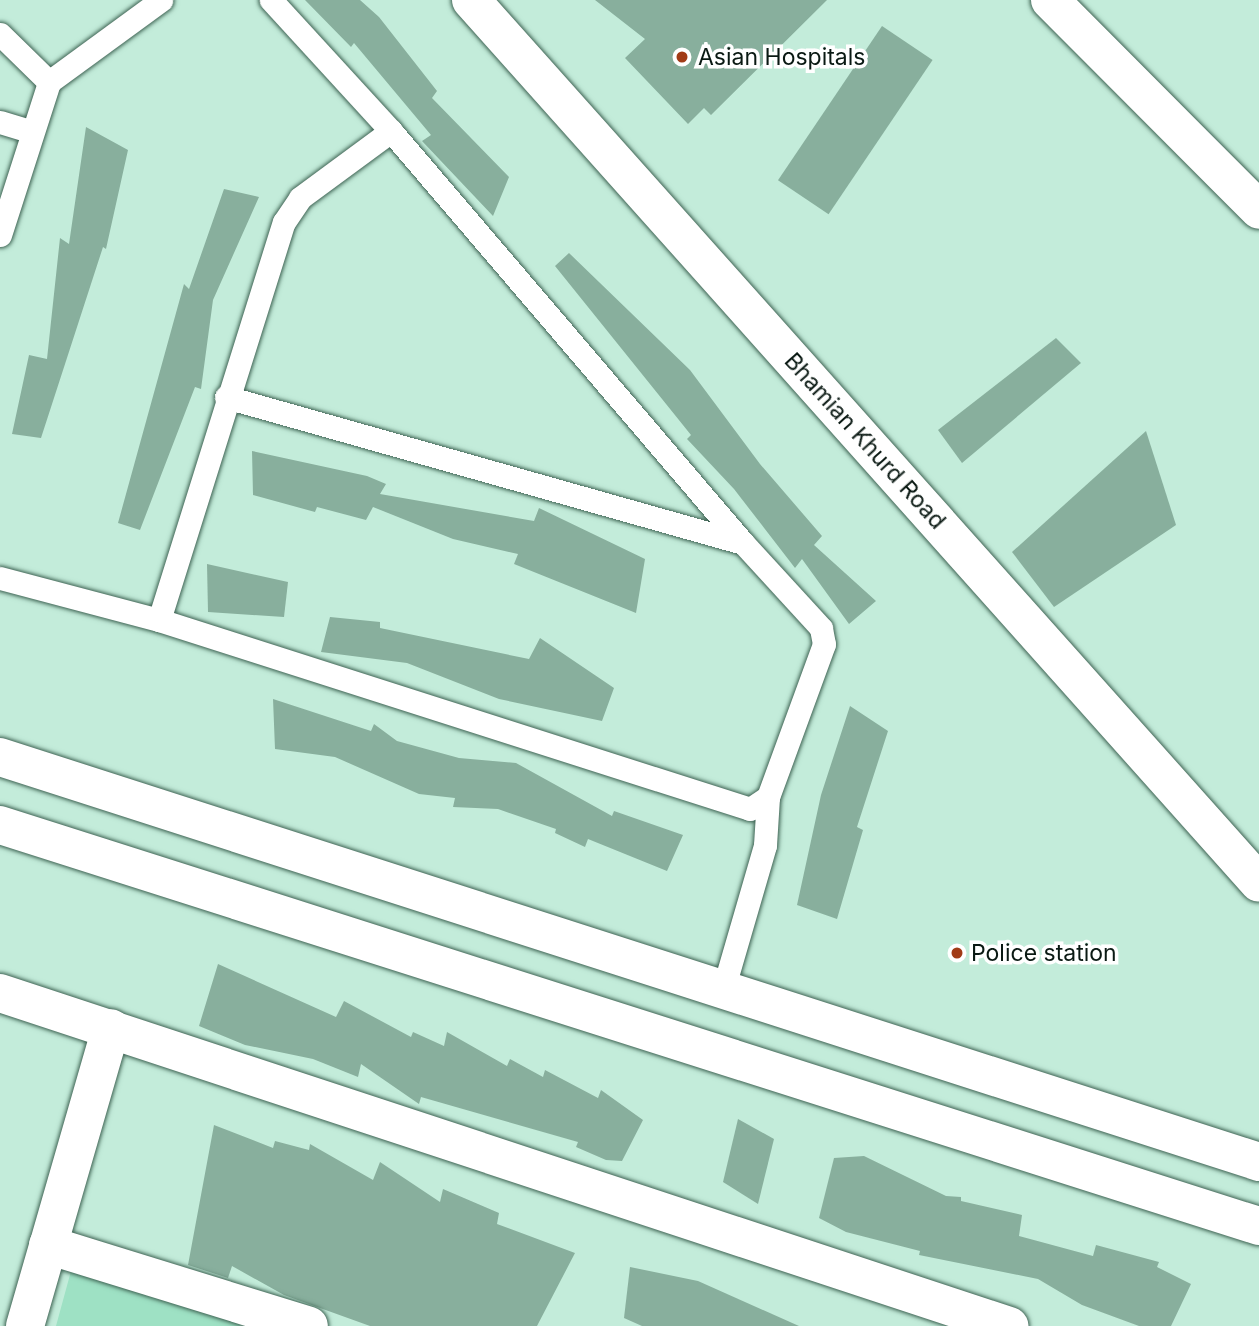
<!DOCTYPE html>
<style>
body{margin:0}
#map{position:relative;width:1259px;height:1326px;overflow:hidden;background:#c3ecda;font-family:Inter,sans-serif}
div>[style]{position:absolute}
.green>*{inset:0;background:#9ee1c4}
.building>*{inset:0;background:#88af9d;transform-origin:0 0}
.roads{filter:drop-shadow(0 0 2px #3e6353) drop-shadow(0 0 2px #3e6353)}
.service>*{height:23px;margin:-11.5px;padding:0 11.5px;transform-origin:11.5px;border-radius:11.5px;background:#fff}
.minor>*{height:38px;margin:-19px;padding:0 19px;transform-origin:19px;border-radius:19px;background:#fff}
.tertiary>*{height:38px;margin:-19px;padding:0 19px;transform-origin:19px;border-radius:19px;background:#fff}
.dots>*{width:19px;height:19px;translate:-50% -50%;box-sizing:border-box;border:4px solid #fff;border-radius:50%}
span{translate:-50% -50%;white-space:nowrap;text-align:center;line-height:1.15;-webkit-text-stroke:7px #fff;paint-order:stroke}
.poi-label{font-size:23px;color:#0a1913}
.left{translate:0 -50%;text-align:left}
.street-label{font-size:23px;color:#0a1913}
</style>
<div id="map">
<div class="green">
<div style="clip-path:polygon(71px 1271px,242px 1319px,240px 1326px,56px 1326px)"></div>
</div>
<div class="building">
<div style="clip-path:polygon(305px 0,360px 0,379px 17px,437px 91px,432px 98px,509px 177px,493px 216px,422px 141px,431px 135px,354px 43px,351px 47px)"></div>
<div style="clip-path:polygon(595px 0,827px 0,711px 115px,704px 108px,688px 124px,625px 58px,645px 39px)"></div>
<div style="left:882px;top:26px;width:61px;height:186px;rotate:34deg"></div>
<div style="clip-path:polygon(86px 127px,128px 150px,106px 249px,103px 247px,41px 438px,12px 434px,29px 355px,47px 359px,60px 238px,69px 244px)"></div>
<div style="clip-path:polygon(224px 189px,259px 197px,213px 300px,201px 389px,195px 387px,140px 530px,118px 523px,184px 284px,189px 289px)"></div>
<div style="clip-path:polygon(569px 253px,690px 370px,760px 464px,822px 536px,814px 545px,876px 601px,849px 624px,802px 559px,795px 568px,734px 489px,687px 439px,691px 435px,555px 266px)"></div>
<div style="clip-path:polygon(1056px 338px,1081px 363px,962px 463px,938px 430px)"></div>
<div style="clip-path:polygon(1146px 431px,1176px 525px,1054px 607px,1012px 552px)"></div>
<div style="clip-path:polygon(252px 451px,367px 476px,386px 484px,380px 494px,534px 521px,539px 508px,645px 559px,636px 613px,514px 564px,518px 554px,453px 539px,373px 507px,366px 520px,317px 507px,315px 512px,253px 495px)"></div>
<div style="clip-path:polygon(207px 564px,288px 582px,284px 617px,208px 612px)"></div>
<div style="clip-path:polygon(330px 617px,380px 622px,380px 628px,529px 659px,540px 638px,614px 688px,602px 721px,499px 699px,407px 663px,321px 652px)"></div>
<div style="clip-path:polygon(273px 699px,371px 731px,374px 724px,397px 741px,459px 758px,516px 763px,612px 816px,614px 811px,683px 835px,667px 871px,588px 839px,585px 847px,555px 833px,556px 829px,498px 809px,453px 807px,455px 798px,419px 794px,335px 757px,275px 749px)"></div>
<div style="clip-path:polygon(850px 706px,888px 731px,857px 827px,863px 830px,837px 919px,797px 905px,821px 795px)"></div>
<div style="clip-path:polygon(218px 964px,336px 1017px,344px 1001px,411px 1037px,413px 1032px,444px 1046px,447px 1032px,507px 1066px,510px 1059px,543px 1077px,545px 1070px,598px 1098px,601px 1090px,643px 1120px,622px 1161px,606px 1160px,576px 1147px,578px 1142px,421px 1097px,419px 1104px,361px 1064px,358px 1077px,313px 1059px,245px 1045px,199px 1026px)"></div>
<div style="clip-path:polygon(738px 1119px,774px 1139px,758px 1204px,723px 1182px)"></div>
<div style="clip-path:polygon(214px 1125px,273px 1148px,275px 1141px,309px 1150px,310px 1144px,373px 1180px,380px 1162px,440px 1202px,443px 1189px,499px 1213px,497px 1224px,575px 1253px,537px 1326px,370px 1326px,284px 1295px,232px 1266px,228px 1278px,188px 1265px)"></div>
<div style="clip-path:polygon(864px 1156px,946px 1196px,961px 1197px,961px 1201px,1022px 1215px,1019px 1236px,1093px 1256px,1096px 1245px,1159px 1262px,1157px 1267px,1191px 1284px,1171px 1326px,1139px 1326px,1082px 1305px,1038px 1279px,919px 1255px,920px 1251px,846px 1232px,819px 1218px,834px 1158px)"></div>
<div style="clip-path:polygon(630px 1267px,698px 1281px,799px 1326px,642px 1326px,624px 1318px)"></div>
</div>
<div class="roads">
<div class="service">
<div style="left:0;top:34px;width:69px;rotate:44.4deg"></div>
<div style="left:0;top:122px;width:31px;rotate:17deg"></div>
<div style="left:0;top:235px;width:161px;rotate:-72.2deg"></div>
<div style="left:49px;top:82px;width:139px;rotate:-36.2deg"></div>
<div style="left:226px;top:397px;width:537px;rotate:15.77deg"></div>
<div style="left:0;top:578px;width:164px;rotate:14.8deg"></div>
<div style="left:159px;top:620px;width:620px;rotate:17.73deg"></div>
<div style="left:750px;top:809px;width:22px;rotate:-34deg"></div>
<div style="left:768px;top:797px;width:163px;rotate:-69.9deg"></div>
<div style="left:824px;top:644px;width:16px;rotate:-101deg"></div>
<div style="left:821px;top:628px;width:115px;rotate:-132.5deg"></div>
<div style="left:743px;top:543px;width:542px;rotate:-130.51deg"></div>
<div style="left:391px;top:131px;width:178px;rotate:-132.5deg"></div>
<div style="left:159px;top:620px;width:417px;rotate:-72.6deg"></div>
<div style="left:284px;top:222px;width:29px;rotate:-56deg"></div>
<div style="left:300px;top:198px;width:113px;rotate:-36.4deg"></div>
<div style="left:723px;top:990px;width:151px;rotate:-73.8deg"></div>
<div style="left:765px;top:845px;width:48px;rotate:-86.4deg"></div>
</div>
<div class="minor">
<div style="left:1050px;top:0;width:296px;rotate:45.1deg"></div>
<div style="left:0;top:993px;width:1063px;rotate:18.26deg"></div>
<div style="left:48px;top:1245px;width:273px;rotate:17.2deg"></div>
<div style="left:25px;top:1326px;width:310px;rotate:-73.9deg"></div>
</div>
<div class="tertiary">
<div style="left:471px;top:0;width:1183px;rotate:48.25deg"></div>
<div style="left:0;top:757px;width:1323px;rotate:17.83deg"></div>
<div style="left:0;top:825px;width:1321px;rotate:17.67deg"></div>
</div>
</div>
<div class="dots">
<div style="left:682px;top:57px;background:#a13b16"></div>
<div style="left:957px;top:953px;background:#a13b16"></div>
</div>
<div class="poi-label">
<span class="left" style="left:698px;top:57px">Asian Hospitals</span>
<span class="left" style="left:971px;top:953px">Police station</span>
</div>
<div class="street-label">
<span style="left:865px;top:441px;rotate:48deg">Bhamian Khurd Road</span>
</div>
</div>
